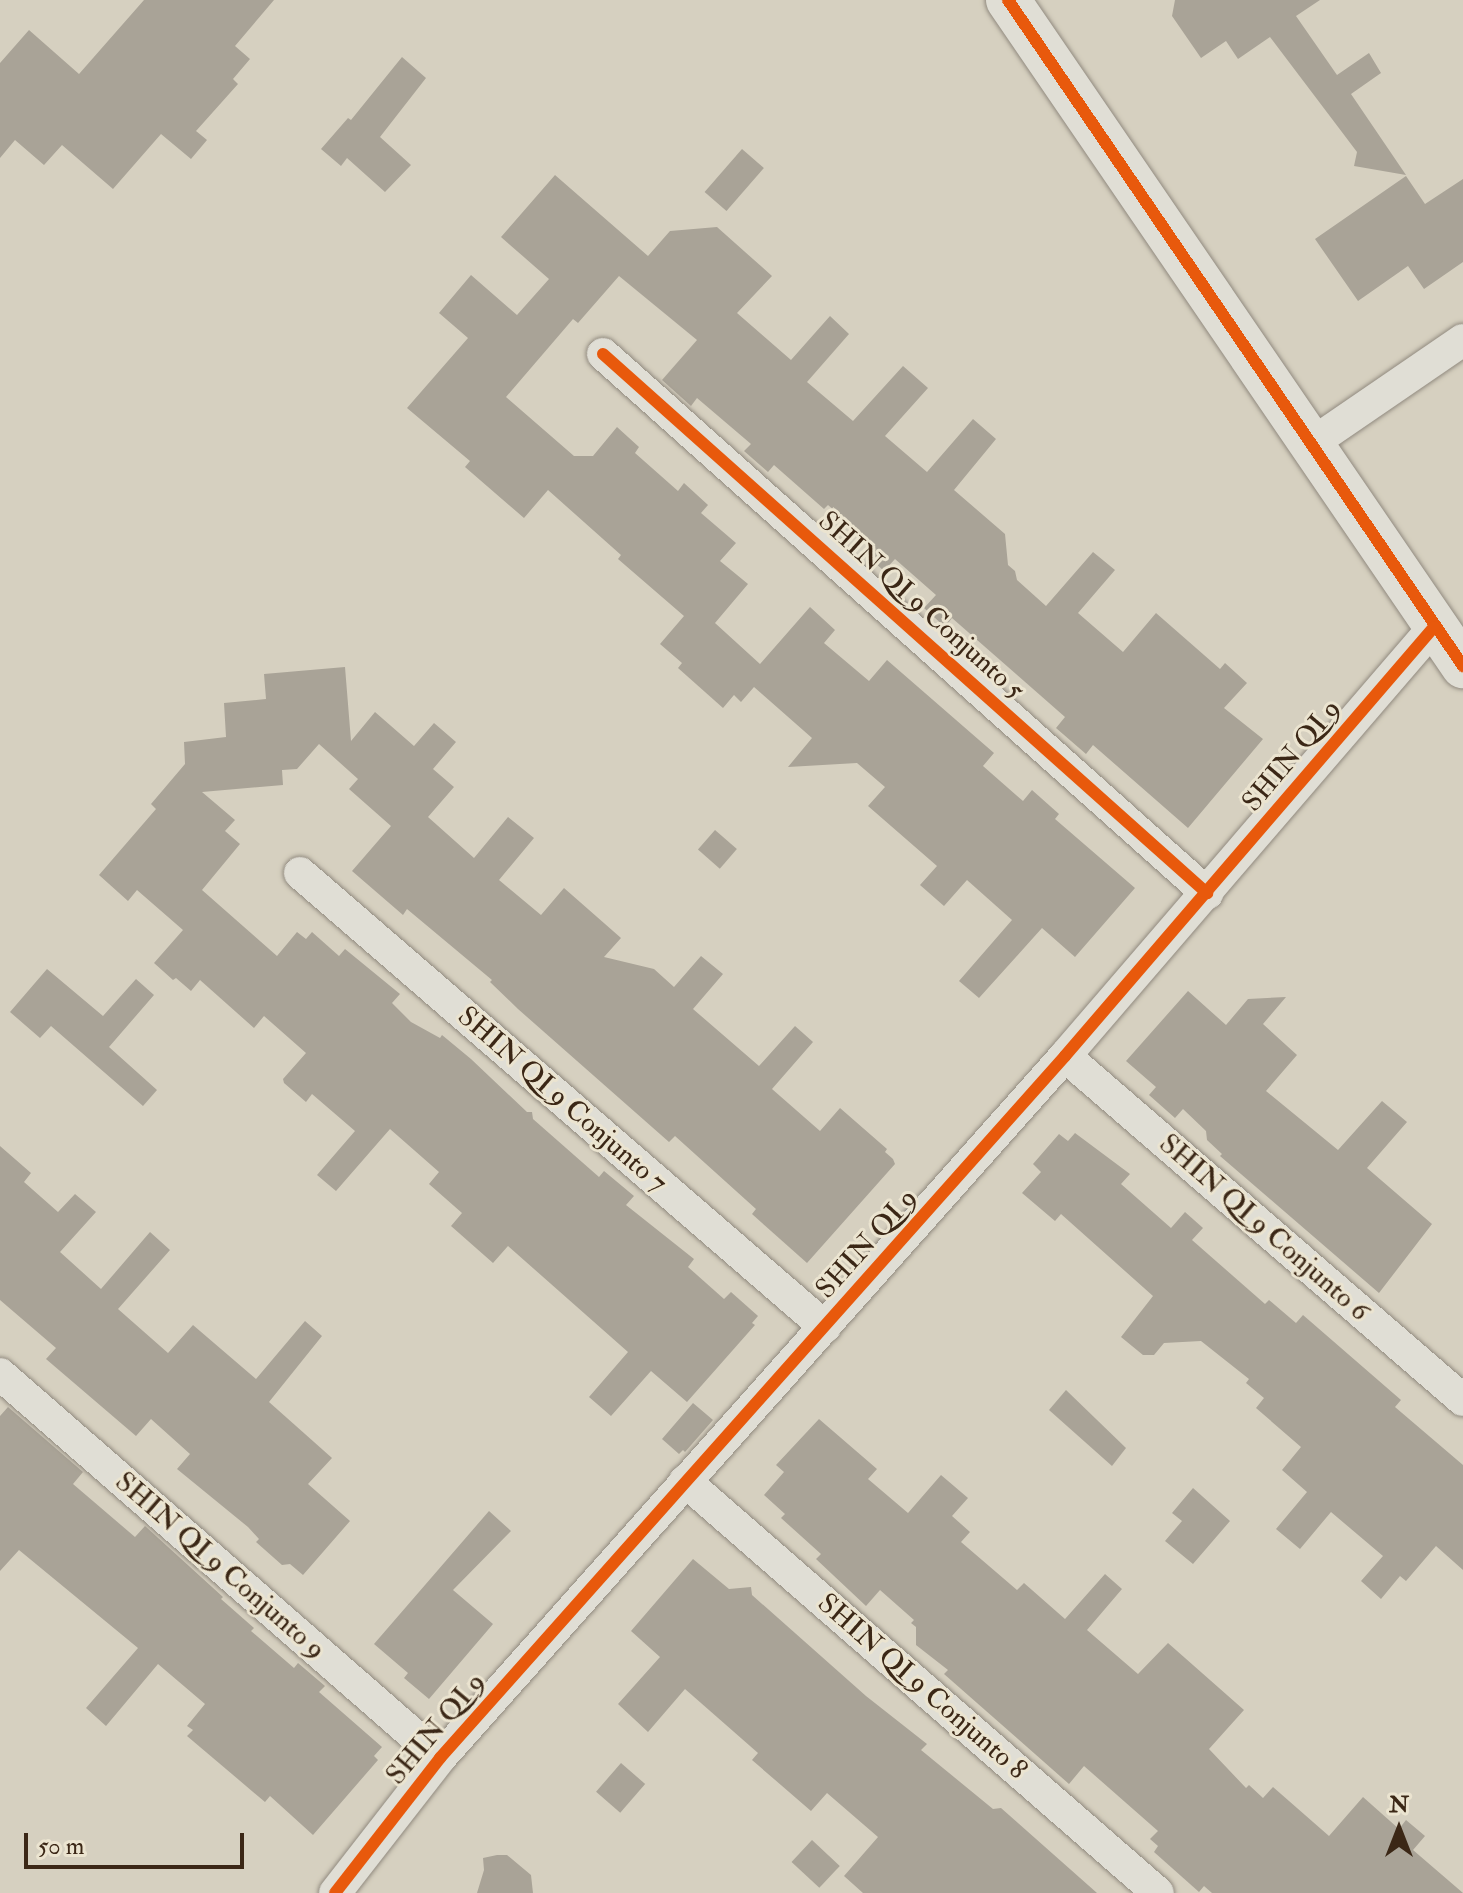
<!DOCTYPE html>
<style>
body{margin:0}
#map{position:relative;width:1463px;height:1893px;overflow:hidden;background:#d6d0c0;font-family:"IM FELL Double Pica",serif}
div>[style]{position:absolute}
.building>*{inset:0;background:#a9a397;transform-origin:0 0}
.roads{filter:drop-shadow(0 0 2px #918a7f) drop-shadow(0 0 2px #918a7f)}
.street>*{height:32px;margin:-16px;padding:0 16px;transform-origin:16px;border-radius:16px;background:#e0ded5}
.secondary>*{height:44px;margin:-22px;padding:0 22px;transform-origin:22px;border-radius:22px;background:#e0ded5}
.cycleway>*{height:12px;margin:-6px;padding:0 6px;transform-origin:6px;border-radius:6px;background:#e8590c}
span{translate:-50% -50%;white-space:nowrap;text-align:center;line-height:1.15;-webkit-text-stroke:6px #ebe4d0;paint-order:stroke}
.street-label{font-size:28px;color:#3b2716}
.north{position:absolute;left:1359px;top:1789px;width:80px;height:80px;-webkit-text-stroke:6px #ebe4d0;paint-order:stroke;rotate:0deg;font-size:22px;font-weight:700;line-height:32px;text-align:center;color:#3b2716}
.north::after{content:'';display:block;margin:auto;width:28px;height:36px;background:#3b2716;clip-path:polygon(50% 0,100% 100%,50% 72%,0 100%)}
.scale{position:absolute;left:24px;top:1833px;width:220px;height:36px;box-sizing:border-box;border:4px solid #3b2716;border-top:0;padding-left:10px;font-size:24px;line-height:28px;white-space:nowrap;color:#3b2716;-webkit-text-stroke:6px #ebe4d0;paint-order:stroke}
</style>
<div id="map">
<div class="building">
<div style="clip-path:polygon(144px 0,274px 0,235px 46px,250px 59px,233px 79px,238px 84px,196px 131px,207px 140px,191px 159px,161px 134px,113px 189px,62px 145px,44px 165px,15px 140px,0 158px,0 63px,29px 30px,79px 74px)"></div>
<div style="clip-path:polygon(1175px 0,1320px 0,1296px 16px,1337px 75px,1369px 53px,1381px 73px,1351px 94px,1406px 175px,1354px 166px,1357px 152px,1270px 37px,1238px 59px,1226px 41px,1201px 58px,1172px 16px)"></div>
<div style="clip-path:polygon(402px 57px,426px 78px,380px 137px,411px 165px,385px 192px,347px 158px,341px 166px,321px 149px,348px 118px,351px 120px)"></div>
<div style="left:742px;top:149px;width:29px;height:57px;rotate:41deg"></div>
<div style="clip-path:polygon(555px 175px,648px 256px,670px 231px,717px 227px,772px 276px,737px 313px,791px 360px,830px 316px,849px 334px,807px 382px,853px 421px,903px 366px,928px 388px,885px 436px,927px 472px,973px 419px,996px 439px,954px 490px,1005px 534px,1008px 565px,1015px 571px,1017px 580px,1046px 606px,1093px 552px,1115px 570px,1078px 613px,1123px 652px,1156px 613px,1220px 669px,1225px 663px,1247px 683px,1224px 708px,1263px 739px,1188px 828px,1093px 745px,1086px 754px,1056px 728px,1065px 717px,952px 618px,945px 627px,924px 608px,936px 595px,895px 559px,884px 571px,862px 551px,871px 542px,828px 505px,824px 509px,774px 465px,768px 472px,744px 451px,751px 444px,697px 398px,691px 406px,662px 380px,697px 340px,619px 276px,578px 323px,573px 319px,506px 397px,574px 456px,593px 456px,617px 427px,639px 447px,635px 453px,678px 491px,684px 483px,708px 505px,701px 513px,736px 543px,720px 561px,748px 584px,715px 623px,760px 664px,810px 607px,835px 630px,824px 643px,869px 681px,887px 660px,994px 753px,983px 766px,1023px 801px,1032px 790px,1059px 814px,1055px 819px,1135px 888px,1075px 957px,1042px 928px,979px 998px,959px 981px,1012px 920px,967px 880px,944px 906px,920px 885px,937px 866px,868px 806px,885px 787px,857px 763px,788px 767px,812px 738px,754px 687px,741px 702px,734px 695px,723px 708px,678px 668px,682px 663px,660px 644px,684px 616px,618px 559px,621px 555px,548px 490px,524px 518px,465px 467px,470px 461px,407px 408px,468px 338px,439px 313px,471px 275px,517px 315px,549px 279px,501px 237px)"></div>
<div style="clip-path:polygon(1406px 176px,1425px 204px,1463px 179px,1463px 262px,1424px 289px,1408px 266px,1358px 301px,1315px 239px)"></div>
<div style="clip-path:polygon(345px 667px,351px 741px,375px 712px,414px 746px,434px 723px,456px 742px,433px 769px,454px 787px,428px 817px,474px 858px,508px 817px,534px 838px,499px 880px,541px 915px,564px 888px,621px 938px,604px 957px,654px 969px,674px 987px,701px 956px,723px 974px,693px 1009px,759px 1066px,795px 1026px,813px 1042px,772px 1089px,820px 1131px,840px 1108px,887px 1149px,885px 1152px,893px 1159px,895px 1164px,807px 1263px,752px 1214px,756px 1209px,675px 1136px,669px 1142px,518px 1009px,490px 982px,492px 980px,407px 909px,403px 915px,352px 871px,391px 826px,349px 789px,358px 779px,319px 744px,297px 769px,282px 770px,283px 785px,202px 792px,235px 820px,225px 831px,240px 844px,202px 890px,277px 956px,297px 932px,306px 939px,312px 932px,339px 956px,345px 949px,400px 994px,392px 1003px,411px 1022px,440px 1038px,442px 1035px,471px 1059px,527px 1112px,532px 1112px,533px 1119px,599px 1177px,604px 1171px,634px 1196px,626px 1205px,694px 1259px,688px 1267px,724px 1299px,731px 1292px,758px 1316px,752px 1323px,755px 1325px,687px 1402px,651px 1371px,611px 1416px,589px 1397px,628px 1352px,508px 1246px,493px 1263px,451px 1226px,462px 1213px,429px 1184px,439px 1172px,390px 1129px,336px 1191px,317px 1175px,355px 1131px,312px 1094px,306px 1102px,284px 1083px,283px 1079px,306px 1053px,264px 1016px,254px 1028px,200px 980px,191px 991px,176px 978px,173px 980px,154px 963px,183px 930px,137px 890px,128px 901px,99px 875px,156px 809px,151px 804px,185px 764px,184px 742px,226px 737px,224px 703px,266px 699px,264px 674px)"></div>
<div style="left:715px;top:830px;width:29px;height:26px;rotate:41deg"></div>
<div style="clip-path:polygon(47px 969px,103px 1016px,136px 979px,154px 995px,109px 1047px,157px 1090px,143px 1106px,51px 1026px,40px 1038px,10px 1012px)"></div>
<div style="clip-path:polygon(1188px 991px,1226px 1025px,1248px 999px,1286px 997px,1263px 1024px,1297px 1055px,1266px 1091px,1338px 1150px,1382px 1101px,1407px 1122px,1367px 1168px,1432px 1224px,1379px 1293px,1220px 1156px,1222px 1154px,1207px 1140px,1206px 1131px,1183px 1109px,1175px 1118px,1149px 1095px,1156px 1087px,1126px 1061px)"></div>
<div style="clip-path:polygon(1075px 1133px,1130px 1174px,1121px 1184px,1171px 1228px,1185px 1212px,1203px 1228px,1192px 1240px,1265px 1304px,1269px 1300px,1296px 1323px,1303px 1315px,1401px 1400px,1395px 1407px,1463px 1465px,1463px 1570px,1436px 1546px,1406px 1581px,1400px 1576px,1381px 1599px,1361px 1581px,1383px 1556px,1331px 1512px,1300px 1549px,1276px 1529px,1307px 1492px,1282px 1470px,1301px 1447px,1256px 1408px,1264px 1398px,1246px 1383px,1249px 1379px,1201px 1341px,1164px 1343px,1154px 1355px,1143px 1355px,1121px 1337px,1153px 1296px,1061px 1214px,1055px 1221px,1022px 1193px,1041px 1172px,1033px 1164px,1059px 1134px,1068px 1141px)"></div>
<div style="clip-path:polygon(0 1146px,31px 1173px,24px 1182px,58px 1212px,75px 1194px,96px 1212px,60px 1252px,101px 1289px,150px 1232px,170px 1250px,118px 1309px,168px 1353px,193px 1325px,256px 1379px,305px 1321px,322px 1336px,269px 1402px,332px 1458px,308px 1484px,350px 1521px,303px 1575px,290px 1564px,282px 1565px,256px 1542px,259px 1539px,248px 1527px,177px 1469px,190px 1454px,151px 1419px,136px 1436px,46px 1359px,56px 1348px,0 1300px)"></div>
<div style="clip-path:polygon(1066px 1390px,1126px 1448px,1112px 1466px,1049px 1410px)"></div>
<div style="clip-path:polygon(693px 1403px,713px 1420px,685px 1452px,683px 1450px,679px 1454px,662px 1439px)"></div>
<div style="clip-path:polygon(8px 1407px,83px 1472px,73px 1484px,135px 1537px,145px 1526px,223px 1597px,221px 1599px,254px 1628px,251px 1631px,294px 1668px,298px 1663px,325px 1686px,319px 1692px,382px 1747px,374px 1756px,378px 1760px,313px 1835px,270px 1796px,265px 1802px,187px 1736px,193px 1730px,187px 1726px,205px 1704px,158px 1664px,106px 1726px,86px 1708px,138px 1648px,19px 1550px,0 1571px,0 1416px)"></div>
<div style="clip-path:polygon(819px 1419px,877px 1469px,868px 1479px,908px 1513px,941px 1475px,968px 1498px,952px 1516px,970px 1532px,961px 1542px,1017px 1590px,1024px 1583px,1065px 1619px,1105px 1574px,1122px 1589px,1087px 1630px,1138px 1674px,1168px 1643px,1244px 1710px,1209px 1749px,1246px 1788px,1249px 1785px,1263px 1798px,1273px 1787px,1329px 1836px,1363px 1797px,1399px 1829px,1406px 1820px,1425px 1836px,1413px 1850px,1463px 1893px,1212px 1893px,1204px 1886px,1199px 1892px,1154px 1852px,1158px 1846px,1150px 1839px,1158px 1831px,1084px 1766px,1069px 1784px,944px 1674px,948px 1670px,916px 1645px,916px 1627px,911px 1623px,914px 1620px,880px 1590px,866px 1606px,816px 1559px,821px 1554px,781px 1518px,785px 1514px,764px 1495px,784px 1472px,776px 1465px)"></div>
<div style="clip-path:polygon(1193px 1488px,1230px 1521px,1193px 1564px,1165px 1541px,1182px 1521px,1172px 1513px)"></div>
<div style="clip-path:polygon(489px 1511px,511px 1531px,453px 1590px,493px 1624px,429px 1699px,404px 1678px,408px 1673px,374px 1644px)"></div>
<div style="clip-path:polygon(693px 1559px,729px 1589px,751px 1587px,752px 1595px,866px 1696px,927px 1744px,921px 1750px,993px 1809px,1001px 1808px,1097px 1893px,863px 1893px,844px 1876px,878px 1837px,827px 1793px,811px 1811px,752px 1760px,758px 1753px,685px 1689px,648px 1732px,618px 1704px,660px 1657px,631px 1631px)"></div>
<div style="left:621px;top:1763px;width:32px;height:38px;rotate:41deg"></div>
<div style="left:812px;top:1840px;width:38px;height:30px;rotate:43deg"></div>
<div style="clip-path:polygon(497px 1855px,507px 1855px,531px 1875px,533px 1893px,477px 1893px,484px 1870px,483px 1858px)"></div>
</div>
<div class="roads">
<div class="street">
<div style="left:603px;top:354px;width:810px;rotate:41.75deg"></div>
<div style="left:1311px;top:444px;width:184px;rotate:-34.4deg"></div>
<div style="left:300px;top:873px;width:694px;rotate:40.85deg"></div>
<div style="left:1065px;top:1056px;width:526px;rotate:40.84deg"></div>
<div style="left:0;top:1374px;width:584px;rotate:41.11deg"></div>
<div style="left:685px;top:1481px;width:627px;rotate:41.06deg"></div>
<div style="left:335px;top:1893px;width:171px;rotate:-52.1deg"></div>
<div style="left:440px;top:1758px;width:940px;rotate:-48.32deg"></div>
<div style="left:1065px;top:1056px;width:566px;rotate:-49.3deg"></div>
</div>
<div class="secondary">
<div style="left:1008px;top:0;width:807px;rotate:55.66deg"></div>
</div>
</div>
<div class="cycleway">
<div style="left:1008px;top:0;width:807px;rotate:55.66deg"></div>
<div style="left:603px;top:354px;width:810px;rotate:41.75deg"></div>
<div style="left:335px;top:1893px;width:171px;rotate:-52.1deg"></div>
<div style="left:440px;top:1758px;width:940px;rotate:-48.32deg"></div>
<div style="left:1065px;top:1056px;width:566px;rotate:-49.3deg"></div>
</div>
<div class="street-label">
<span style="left:921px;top:606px;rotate:42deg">SHIN QI 9 Conjunto 5</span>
<span style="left:1292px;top:756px;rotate:-50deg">SHIN QI 9</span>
<span style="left:562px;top:1100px;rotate:41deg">SHIN QI 9 Conjunto 7</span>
<span style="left:1264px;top:1228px;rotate:41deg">SHIN QI 9 Conjunto 6</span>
<span style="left:867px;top:1244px;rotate:-48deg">SHIN QI 9</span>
<span style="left:220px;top:1566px;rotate:41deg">SHIN QI 9 Conjunto 9</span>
<span style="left:922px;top:1687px;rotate:41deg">SHIN QI 9 Conjunto 8</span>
<span style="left:436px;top:1729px;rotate:-50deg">SHIN QI 9</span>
</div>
<div class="north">N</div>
<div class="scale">50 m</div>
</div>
